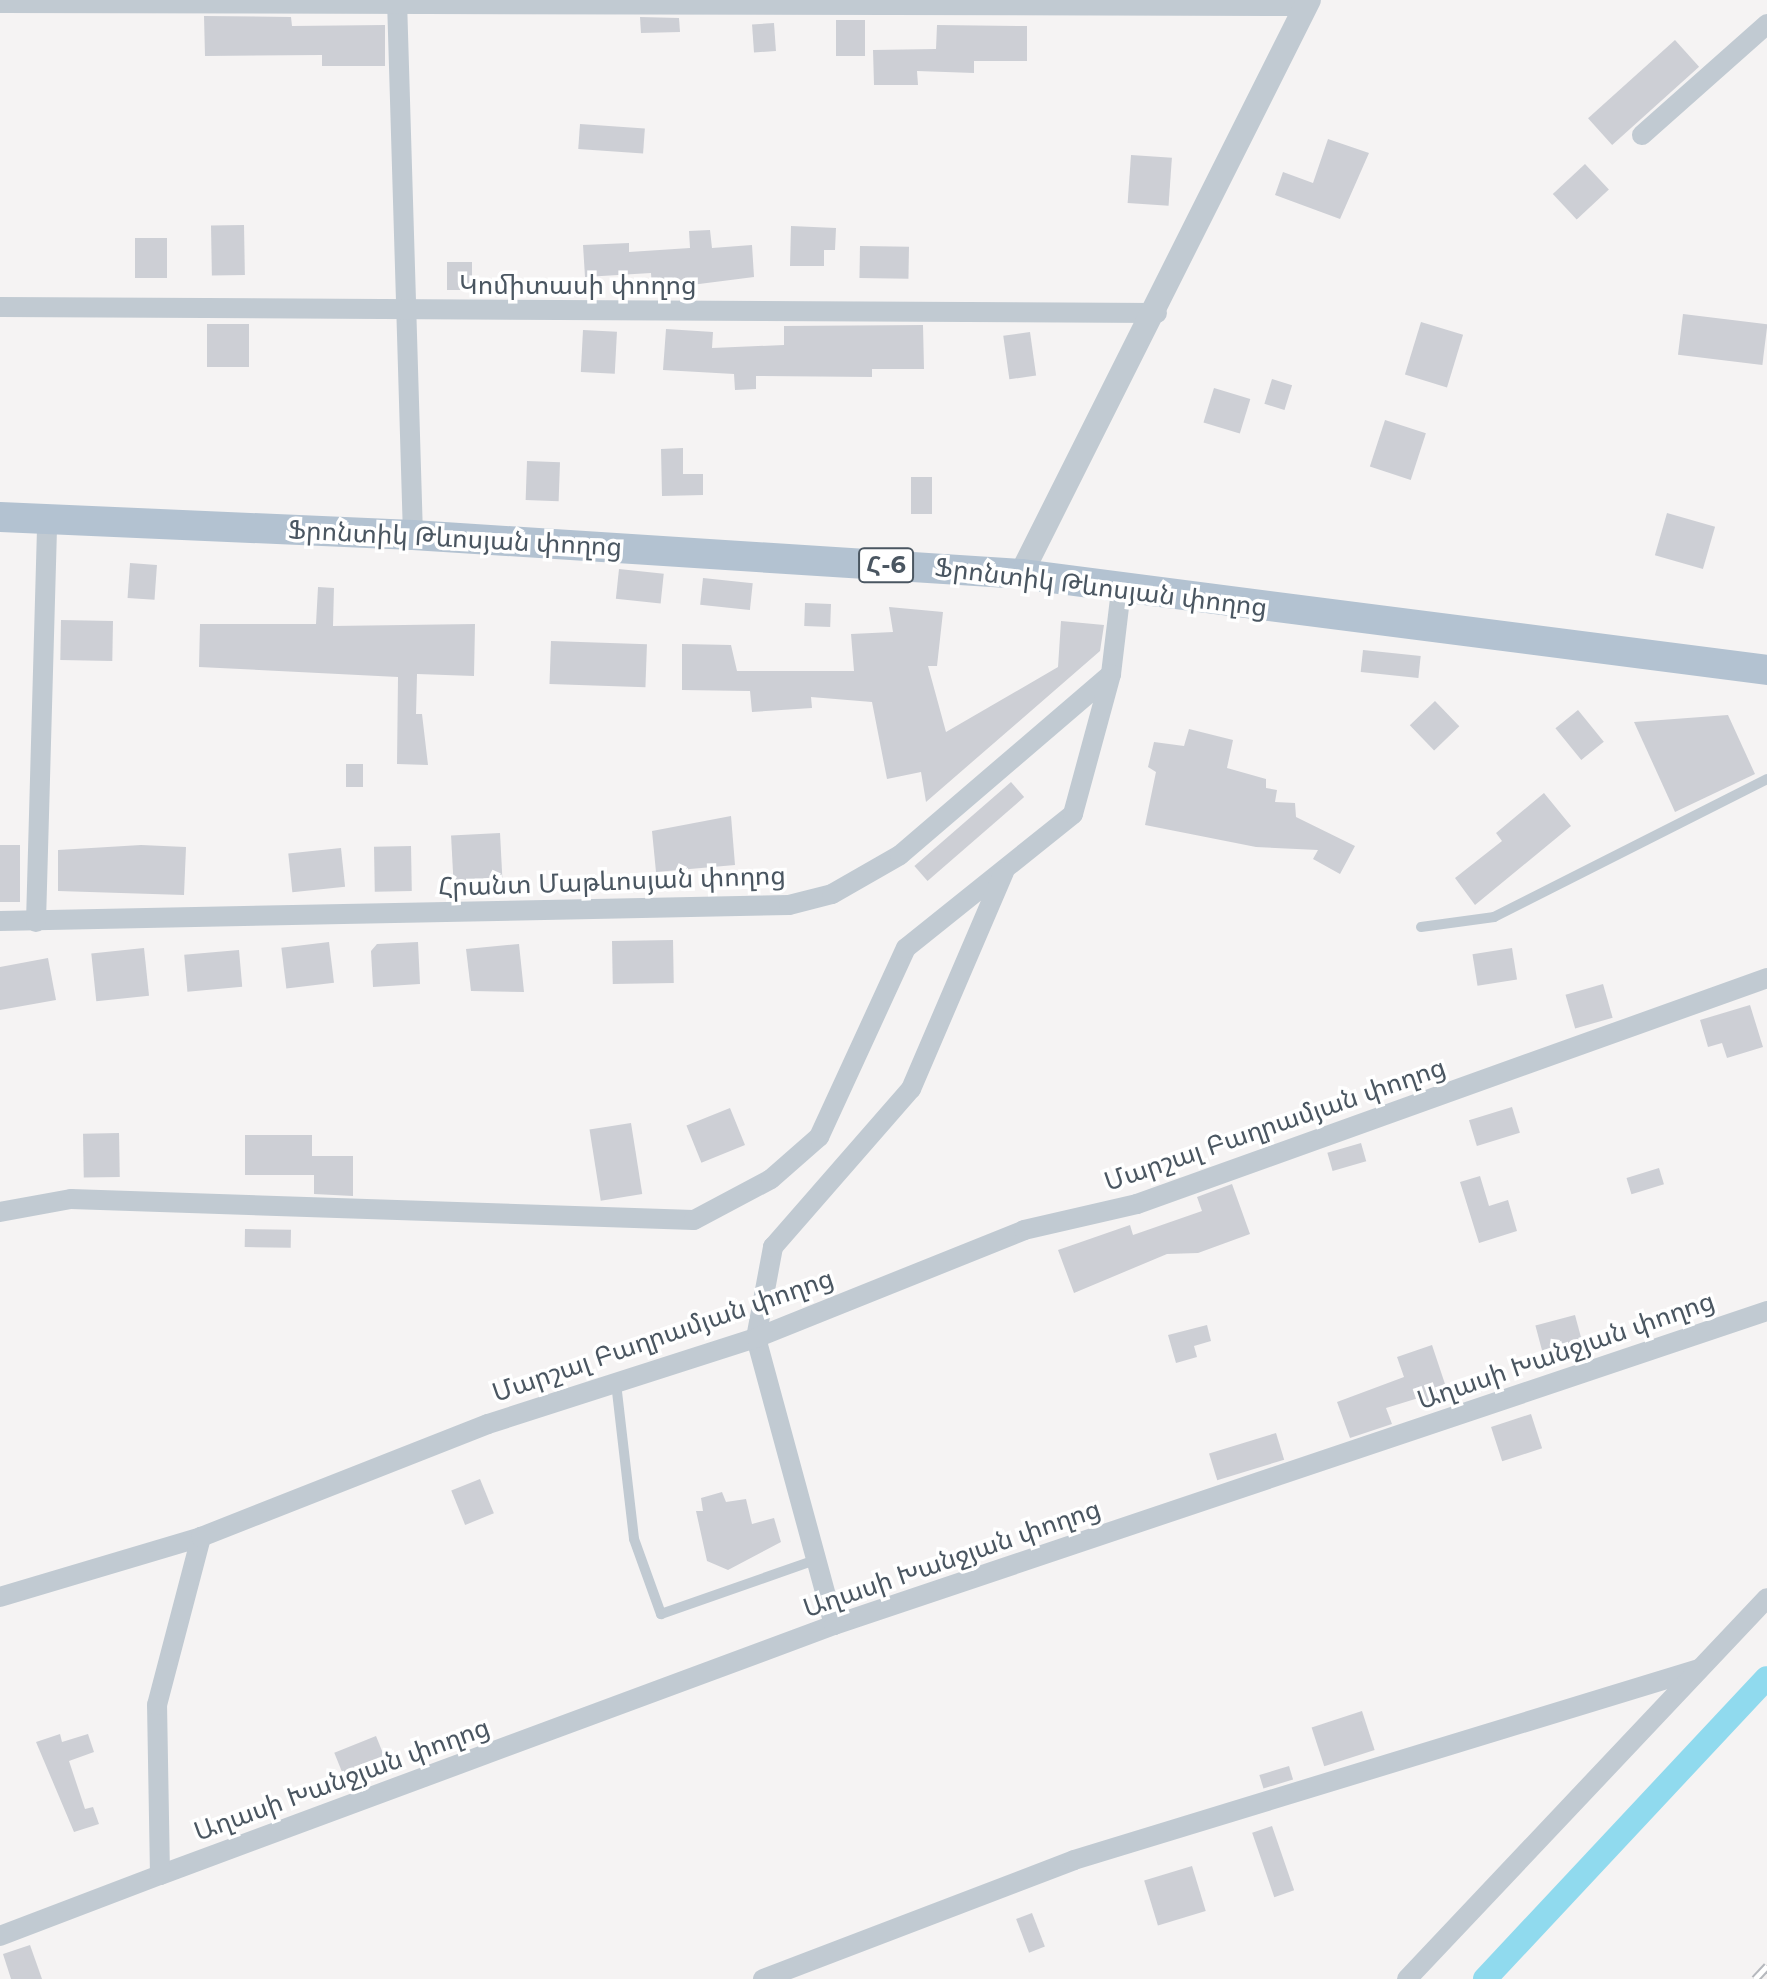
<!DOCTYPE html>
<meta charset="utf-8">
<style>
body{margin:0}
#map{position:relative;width:1767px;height:1979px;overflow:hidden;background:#f5f3f3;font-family:Montserrat,"Noto Sans Armenian",sans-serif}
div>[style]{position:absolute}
.canal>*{height:24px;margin:-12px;padding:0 12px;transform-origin:12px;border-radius:12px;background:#90daee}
.building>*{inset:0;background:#cdcfd5;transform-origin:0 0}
.service>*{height:10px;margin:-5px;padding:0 5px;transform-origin:5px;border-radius:5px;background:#c1cad2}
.minor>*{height:20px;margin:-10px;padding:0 10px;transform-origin:10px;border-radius:10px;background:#c1cad2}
.tertiary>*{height:24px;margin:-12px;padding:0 12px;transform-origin:12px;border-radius:12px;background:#c1cad2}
.primary>*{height:30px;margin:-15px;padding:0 15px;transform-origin:15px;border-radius:15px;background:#b3c2d1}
.rail>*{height:9px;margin-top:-4.5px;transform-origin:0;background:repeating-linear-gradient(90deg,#fff 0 18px,#b5b8bd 0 36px);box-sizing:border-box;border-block:2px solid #b5b8bd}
span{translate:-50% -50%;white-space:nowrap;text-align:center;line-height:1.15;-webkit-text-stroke:7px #fff;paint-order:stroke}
.shield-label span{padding:2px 6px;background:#fff;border:2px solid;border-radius:6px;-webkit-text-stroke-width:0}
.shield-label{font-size:24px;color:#4a5661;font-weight:700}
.street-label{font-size:26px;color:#4a5661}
</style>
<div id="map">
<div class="canal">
<div style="left:1485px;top:1979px;width:412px;rotate:-46.9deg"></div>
</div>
<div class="building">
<div style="clip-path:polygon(204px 16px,291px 17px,292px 26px,385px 25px,385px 66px,322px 66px,322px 55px,205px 56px)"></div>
<div style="clip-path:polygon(640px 17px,679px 18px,680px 32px,641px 33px)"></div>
<div style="left:836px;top:20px;width:29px;height:36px"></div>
<div style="left:774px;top:23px;width:28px;height:22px;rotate:86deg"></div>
<div style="clip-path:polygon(937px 25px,1027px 26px,1027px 61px,974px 61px,974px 73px,917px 71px,918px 85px,874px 85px,873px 50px,936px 49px)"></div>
<div style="left:1675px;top:40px;width:36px;height:117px;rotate:48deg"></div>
<div style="left:580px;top:124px;width:65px;height:25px;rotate:4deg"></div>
<div style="clip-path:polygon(1328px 139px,1369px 153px,1340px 219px,1275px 195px,1283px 172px,1313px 183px)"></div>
<div style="left:1131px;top:155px;width:41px;height:48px;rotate:4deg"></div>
<div style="left:1585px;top:164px;width:35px;height:44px;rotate:47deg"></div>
<div style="left:244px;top:225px;width:50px;height:33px;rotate:89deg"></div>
<div style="clip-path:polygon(791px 226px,836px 228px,835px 250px,824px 250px,824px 266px,790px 266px)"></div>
<div style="clip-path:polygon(710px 230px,712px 248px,752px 245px,754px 277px,652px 290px,651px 273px,585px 277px,583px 245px,629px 243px,629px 252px,690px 248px,689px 231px)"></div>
<div style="left:135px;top:238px;width:32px;height:40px"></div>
<div style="left:860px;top:246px;width:49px;height:32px;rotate:1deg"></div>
<div style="left:447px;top:262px;width:25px;height:28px"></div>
<div style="left:1683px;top:314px;width:85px;height:41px;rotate:7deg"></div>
<div style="left:1421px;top:322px;width:44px;height:55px;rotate:17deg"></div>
<div style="left:207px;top:324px;width:42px;height:43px"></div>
<div style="clip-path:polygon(923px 325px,924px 369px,872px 369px,872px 377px,756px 376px,756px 389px,735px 390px,734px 374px,663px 370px,666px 329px,713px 332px,712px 348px,784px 345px,784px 326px)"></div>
<div style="left:583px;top:330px;width:34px;height:42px;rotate:3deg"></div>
<div style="left:1030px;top:332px;width:44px;height:27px;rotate:82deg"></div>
<div style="left:1272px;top:379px;width:21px;height:26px;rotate:17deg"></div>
<div style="left:1214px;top:388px;width:38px;height:36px;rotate:17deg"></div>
<div style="left:1385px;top:420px;width:43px;height:49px;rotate:18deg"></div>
<div style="clip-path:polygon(683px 448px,683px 474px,703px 474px,703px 495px,662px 496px,661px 449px)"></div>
<div style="left:527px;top:461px;width:33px;height:39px;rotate:2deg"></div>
<div style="left:911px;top:477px;width:21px;height:37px"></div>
<div style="left:1667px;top:513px;width:50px;height:44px;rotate:16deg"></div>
<div style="left:130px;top:563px;width:27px;height:35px;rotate:4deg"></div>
<div style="left:619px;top:569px;width:45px;height:30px;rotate:6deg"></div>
<div style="left:703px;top:578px;width:50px;height:27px;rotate:6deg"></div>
<div style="clip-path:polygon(318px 587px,334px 588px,333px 626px,475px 624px,474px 676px,417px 674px,416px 714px,422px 714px,428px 765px,397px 764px,398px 677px,199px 667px,200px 624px,316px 624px)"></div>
<div style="left:805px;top:603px;width:26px;height:23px;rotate:2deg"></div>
<div style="clip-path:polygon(889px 607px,943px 612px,937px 666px,928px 666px,946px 732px,1058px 667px,1061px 621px,1104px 625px,1100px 651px,926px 802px,921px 772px,887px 779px,872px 702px,811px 697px,812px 708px,752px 712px,750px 691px,682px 690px,682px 644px,731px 645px,737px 671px,854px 671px,851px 634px,893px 632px)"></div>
<div style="left:61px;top:620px;width:52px;height:40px;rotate:1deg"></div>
<div style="left:551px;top:641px;width:96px;height:43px;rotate:2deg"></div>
<div style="left:1363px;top:650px;width:58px;height:22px;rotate:6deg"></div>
<div style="left:1435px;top:701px;width:35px;height:35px;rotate:46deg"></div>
<div style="left:1578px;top:710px;width:41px;height:29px;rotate:51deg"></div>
<div style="clip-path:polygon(1728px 715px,1755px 774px,1675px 812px,1634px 722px)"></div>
<div style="clip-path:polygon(1189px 729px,1233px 740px,1227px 768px,1266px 779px,1266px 788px,1277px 790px,1275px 802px,1295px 803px,1296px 817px,1355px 846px,1340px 874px,1313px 859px,1318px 850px,1256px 847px,1145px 825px,1156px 772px,1148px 767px,1154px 742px,1184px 746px)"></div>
<div style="left:346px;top:764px;width:17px;height:23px"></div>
<div style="left:1011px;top:782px;width:20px;height:128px;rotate:49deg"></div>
<div style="clip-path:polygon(1544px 793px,1571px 826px,1475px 905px,1455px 878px,1502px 841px,1496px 833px)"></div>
<div style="clip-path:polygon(731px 816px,735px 865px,656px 872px,652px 831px)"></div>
<div style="left:500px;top:833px;width:50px;height:49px;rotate:87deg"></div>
<div style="left:0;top:845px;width:20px;height:57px"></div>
<div style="clip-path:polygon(141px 845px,186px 847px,184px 895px,58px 891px,58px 850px)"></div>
<div style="left:411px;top:846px;width:45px;height:37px;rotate:89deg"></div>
<div style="left:341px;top:848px;width:39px;height:53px;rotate:84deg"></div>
<div style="left:673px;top:940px;width:43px;height:61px;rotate:89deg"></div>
<div style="left:329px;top:942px;width:41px;height:48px;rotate:83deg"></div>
<div style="clip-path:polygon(418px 942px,420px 984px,373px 987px,371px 951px,377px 944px)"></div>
<div style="clip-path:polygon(519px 944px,524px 992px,471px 991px,466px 949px)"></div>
<div style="left:144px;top:948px;width:48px;height:53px;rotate:84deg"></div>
<div style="left:1512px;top:948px;width:32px;height:40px;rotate:81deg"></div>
<div style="left:239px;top:950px;width:37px;height:55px;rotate:85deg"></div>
<div style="clip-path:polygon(48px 958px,56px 1000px,0 1010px,0 967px)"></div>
<div style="left:1603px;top:984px;width:35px;height:39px;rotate:74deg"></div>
<div style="clip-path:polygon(1750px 1005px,1763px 1047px,1727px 1058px,1722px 1043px,1708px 1047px,1700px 1020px)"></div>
<div style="left:1512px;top:1107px;width:27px;height:45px;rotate:73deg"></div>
<div style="left:730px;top:1108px;width:40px;height:47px;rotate:68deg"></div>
<div style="left:631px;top:1123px;width:72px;height:42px;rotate:81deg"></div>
<div style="left:119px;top:1133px;width:44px;height:36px;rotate:89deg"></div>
<div style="clip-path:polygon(245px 1135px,312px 1135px,312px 1156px,353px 1156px,353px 1196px,314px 1194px,314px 1175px,245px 1175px)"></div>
<div style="left:1361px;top:1143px;width:19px;height:35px;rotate:74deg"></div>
<div style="left:1659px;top:1168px;width:17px;height:34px;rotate:73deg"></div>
<div style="clip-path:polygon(1480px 1176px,1489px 1206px,1508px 1200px,1517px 1231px,1479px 1243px,1460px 1182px)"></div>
<div style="clip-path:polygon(1232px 1184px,1250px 1234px,1198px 1253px,1167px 1254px,1074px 1293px,1058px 1250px,1130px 1225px,1133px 1235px,1202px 1211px,1197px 1197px)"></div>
<div style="left:245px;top:1229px;width:46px;height:18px;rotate:1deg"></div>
<div style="left:1575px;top:1315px;width:34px;height:41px;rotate:75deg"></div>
<div style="clip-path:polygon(1207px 1325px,1211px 1341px,1194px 1346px,1197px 1357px,1176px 1363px,1168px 1335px)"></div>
<div style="clip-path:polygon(1432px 1345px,1451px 1402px,1429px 1409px,1425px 1396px,1386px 1408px,1392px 1424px,1350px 1438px,1337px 1402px,1404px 1377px,1397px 1357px)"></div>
<div style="left:1531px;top:1414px;width:36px;height:42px;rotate:72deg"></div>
<div style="left:1276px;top:1433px;width:28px;height:70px;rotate:73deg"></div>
<div style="left:480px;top:1479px;width:37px;height:31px;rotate:68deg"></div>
<div style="clip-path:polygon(722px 1492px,726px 1502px,746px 1499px,752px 1524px,774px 1518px,781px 1542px,728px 1570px,707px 1561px,696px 1511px,703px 1511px,701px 1498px)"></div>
<div style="left:1362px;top:1711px;width:41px;height:53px;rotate:72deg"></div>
<div style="clip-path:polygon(60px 1734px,62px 1742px,88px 1734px,94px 1752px,69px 1761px,85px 1809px,93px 1807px,99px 1824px,74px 1832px,36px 1742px)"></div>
<div style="left:376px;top:1736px;width:32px;height:45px;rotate:68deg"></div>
<div style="left:1289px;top:1766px;width:14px;height:31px;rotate:73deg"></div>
<div style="left:1272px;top:1826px;width:68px;height:21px;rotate:71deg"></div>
<div style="left:1192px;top:1866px;width:47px;height:50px;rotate:73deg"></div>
<div style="left:1032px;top:1913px;width:36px;height:17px;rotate:69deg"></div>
<div style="clip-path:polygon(30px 1945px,42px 1979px,11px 1979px,3px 1954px)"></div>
</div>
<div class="service">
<div style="left:1421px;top:927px;width:74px;rotate:-7.8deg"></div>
<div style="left:1494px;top:917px;width:306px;rotate:-26.8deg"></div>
<div style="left:616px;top:1383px;width:157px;rotate:83.4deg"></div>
<div style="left:634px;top:1539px;width:80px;rotate:70.2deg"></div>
<div style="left:661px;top:1614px;width:166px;rotate:-19.3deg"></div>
</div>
<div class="minor">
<div style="left:397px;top:0;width:535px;rotate:88.29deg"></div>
<div style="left:0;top:3px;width:1306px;rotate:0.13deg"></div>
<div style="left:1642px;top:135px;width:167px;rotate:-41.6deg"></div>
<div style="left:0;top:307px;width:1157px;rotate:0.3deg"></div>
<div style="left:0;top:921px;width:789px;rotate:-1.16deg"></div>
<div style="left:789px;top:905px;width:44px;rotate:-14.3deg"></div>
<div style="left:832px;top:894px;width:78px;rotate:-29.8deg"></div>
<div style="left:900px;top:855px;width:278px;rotate:-40.6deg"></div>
<div style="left:1111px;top:674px;width:85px;rotate:-83.2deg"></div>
<div style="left:36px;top:922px;width:403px;rotate:-88.4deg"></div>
<div style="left:0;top:1212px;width:72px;rotate:-10.4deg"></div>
<div style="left:71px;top:1199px;width:623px;rotate:1.93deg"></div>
<div style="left:694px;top:1220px;width:87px;rotate:-28deg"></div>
<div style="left:771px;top:1179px;width:64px;rotate:-41.2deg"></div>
<div style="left:819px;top:1137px;width:208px;rotate:-65.3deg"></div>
<div style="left:906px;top:948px;width:214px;rotate:-38.7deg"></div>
<div style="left:1073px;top:814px;width:145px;rotate:-74.8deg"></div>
<div style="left:0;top:1597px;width:210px;rotate:-16.6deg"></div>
<div style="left:834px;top:1625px;width:297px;rotate:-105.2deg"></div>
<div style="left:756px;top:1338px;width:93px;rotate:-79.4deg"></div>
<div style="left:773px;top:1247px;width:210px;rotate:-48.9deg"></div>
<div style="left:911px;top:1089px;width:236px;rotate:-66.8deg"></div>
<div style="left:160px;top:1875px;width:719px;rotate:-20.35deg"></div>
<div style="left:834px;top:1625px;width:984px;rotate:-18.6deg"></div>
<div style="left:0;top:1936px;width:171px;rotate:-20.9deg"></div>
<div style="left:160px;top:1875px;width:170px;rotate:-91deg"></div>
<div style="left:157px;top:1705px;width:174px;rotate:-75.3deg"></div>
<div style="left:201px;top:1537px;width:308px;rotate:-21.5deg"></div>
<div style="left:488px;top:1424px;width:281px;rotate:-17.8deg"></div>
<div style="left:756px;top:1338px;width:289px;rotate:-21.9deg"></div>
<div style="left:1024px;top:1230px;width:116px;rotate:-13deg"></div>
<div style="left:1137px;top:1204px;width:669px;rotate:-19.73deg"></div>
<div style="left:763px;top:1979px;width:333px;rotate:-20.9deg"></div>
<div style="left:1074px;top:1860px;width:654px;rotate:-16.99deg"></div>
<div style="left:1407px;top:1979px;width:524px;rotate:-46.62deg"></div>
</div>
<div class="tertiary">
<div style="left:1021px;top:574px;width:642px;rotate:-63.36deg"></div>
</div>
<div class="primary">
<div style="left:0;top:517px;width:413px;rotate:2.5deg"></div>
<div style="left:413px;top:535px;width:609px;rotate:3.67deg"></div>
<div style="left:1021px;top:574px;width:752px;rotate:7.33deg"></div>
</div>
<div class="rail">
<div style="left:1755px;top:1979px;width:18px;rotate:-47deg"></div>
</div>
<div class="shield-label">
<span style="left:886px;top:565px">Հ-6</span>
</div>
<div class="street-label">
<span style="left:578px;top:286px">Կոմիտասի փողոց</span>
<span style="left:455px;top:539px;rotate:3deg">Ֆրոնտիկ Թևոսյան փողոց</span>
<span style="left:1101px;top:588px;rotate:7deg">Ֆրոնտիկ Թևոսյան փողոց</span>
<span style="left:612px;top:882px;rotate:-2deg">Հրանտ Մաթևոսյան փողոց</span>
<span style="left:1275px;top:1125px;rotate:-19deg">Մարշալ Բաղրամյան փողոց</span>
<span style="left:663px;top:1336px;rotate:-19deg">Մարշալ Բաղրամյան փողոց</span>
<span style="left:1566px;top:1351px;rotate:-19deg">Աղասի Խանջյան փողոց</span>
<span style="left:952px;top:1559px;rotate:-19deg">Աղասի Խանջյան փողոց</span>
<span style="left:342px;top:1780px;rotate:-20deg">Աղասի Խանջյան փողոց</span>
</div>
</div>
